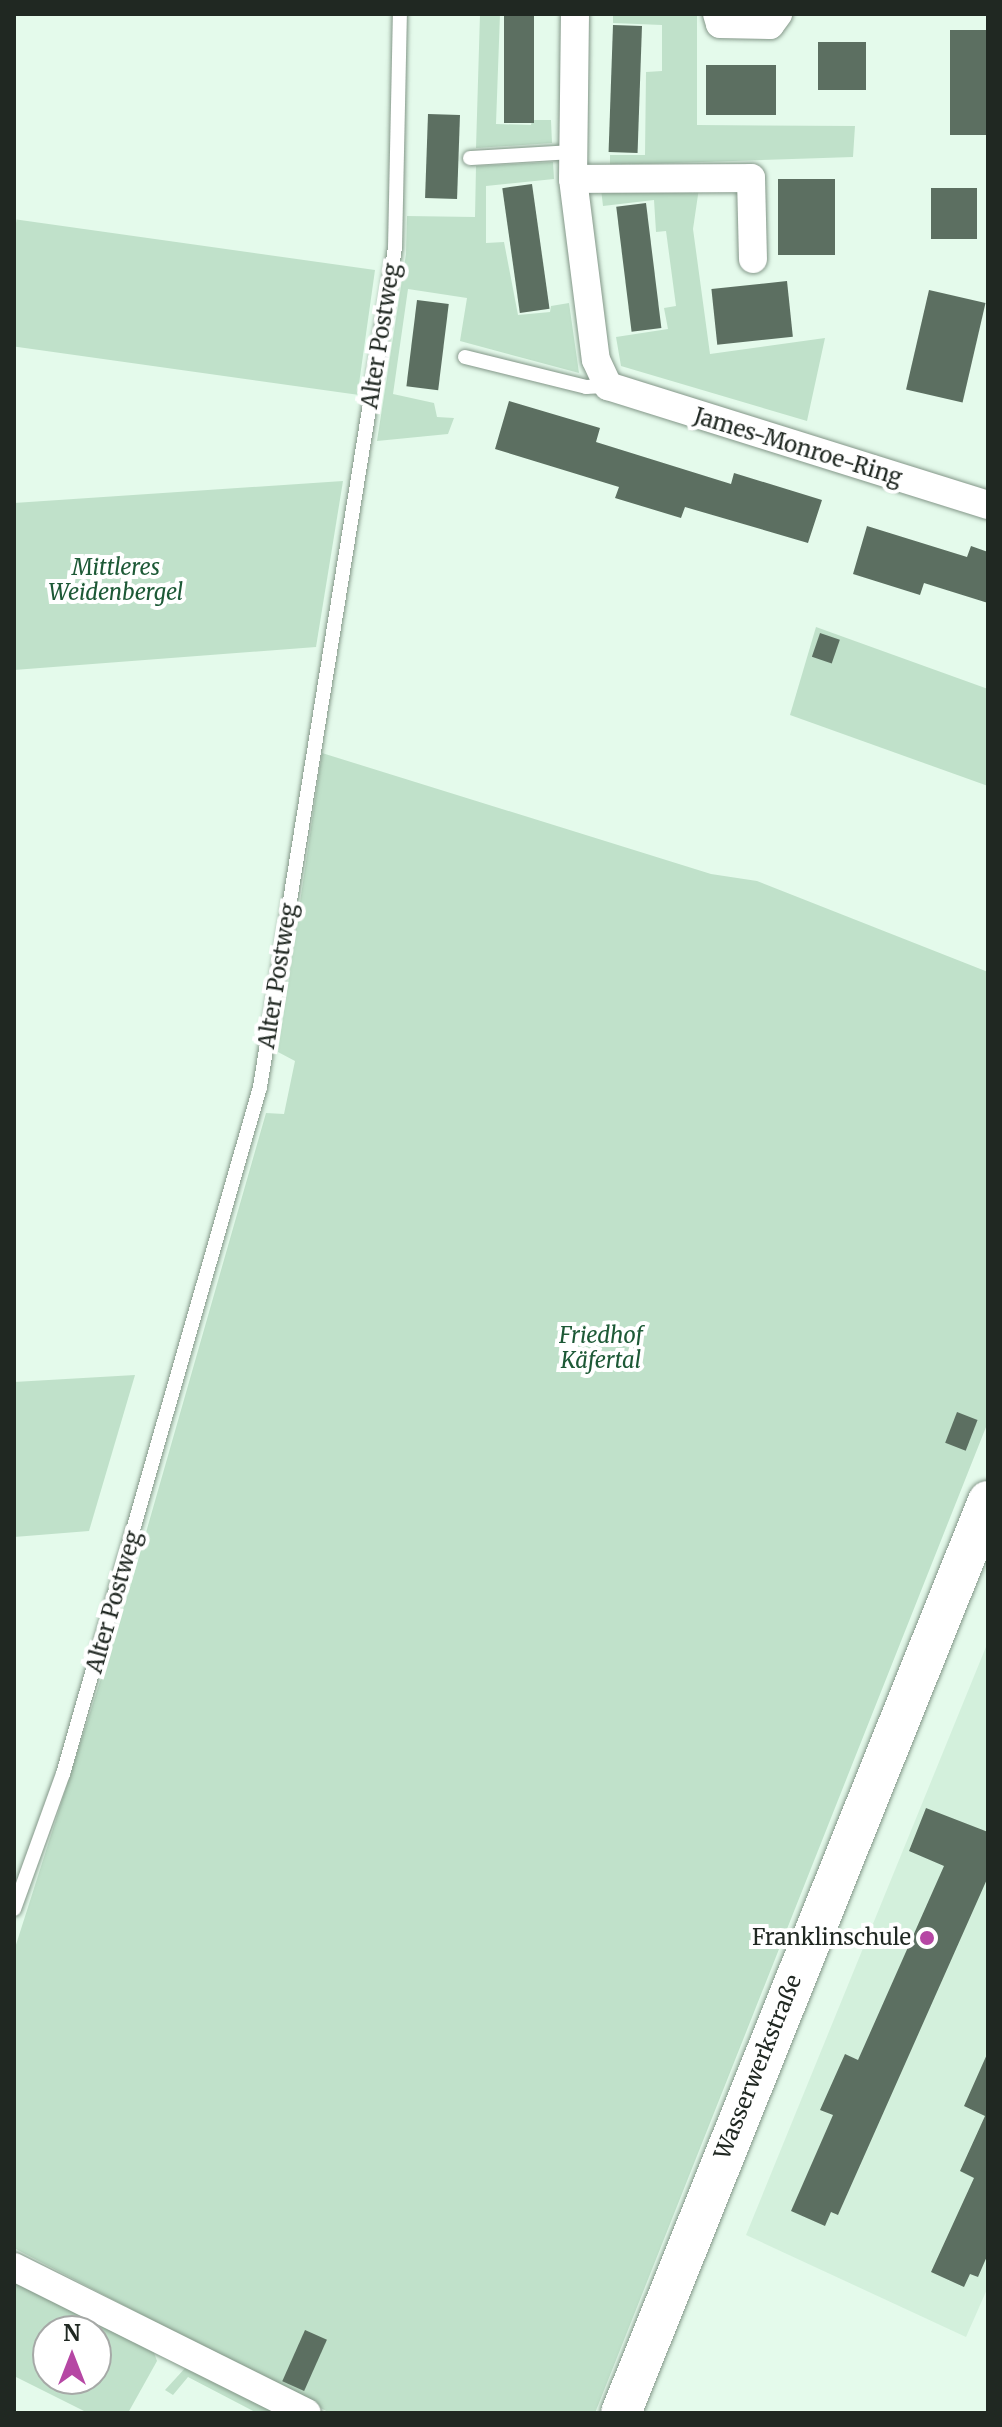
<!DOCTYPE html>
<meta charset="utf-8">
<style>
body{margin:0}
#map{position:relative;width:1002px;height:2427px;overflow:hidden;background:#e4faeb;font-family:Merriweather,serif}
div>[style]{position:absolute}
.built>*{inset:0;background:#d3f0dc}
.green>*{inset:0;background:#c0e1ca;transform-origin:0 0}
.building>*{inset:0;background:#5c6f61;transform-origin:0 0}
.roads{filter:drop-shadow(0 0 2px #839688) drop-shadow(0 0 2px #839688)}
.lane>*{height:14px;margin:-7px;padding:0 7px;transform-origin:7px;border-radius:7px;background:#fff}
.street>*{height:28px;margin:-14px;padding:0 14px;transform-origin:14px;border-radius:14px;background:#fff}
.secondary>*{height:40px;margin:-20px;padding:0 20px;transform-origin:20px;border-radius:20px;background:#fff}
.dots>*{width:22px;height:22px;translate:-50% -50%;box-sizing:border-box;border:4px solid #fff;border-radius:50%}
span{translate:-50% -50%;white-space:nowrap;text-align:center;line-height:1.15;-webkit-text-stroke:8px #fff;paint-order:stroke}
.street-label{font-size:22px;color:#202822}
.park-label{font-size:22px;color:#1d5936;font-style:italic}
.poi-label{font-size:22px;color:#202822}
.right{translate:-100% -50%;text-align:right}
.frame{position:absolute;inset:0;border:16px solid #202822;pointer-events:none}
.north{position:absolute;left:32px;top:2315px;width:80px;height:80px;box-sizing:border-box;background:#fff;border:2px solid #a6a9a7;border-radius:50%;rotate:0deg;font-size:22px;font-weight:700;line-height:32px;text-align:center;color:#202822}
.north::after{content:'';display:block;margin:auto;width:28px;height:36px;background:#b647a4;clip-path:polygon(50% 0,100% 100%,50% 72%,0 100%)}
</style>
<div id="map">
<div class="built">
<div style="clip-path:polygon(988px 1642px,988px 2287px,966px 2337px,746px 2235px)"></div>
</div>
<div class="green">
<div style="clip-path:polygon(480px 14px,500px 14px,496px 124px,531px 125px,532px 120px,551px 120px,552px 143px,476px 148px)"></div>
<div style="clip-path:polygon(613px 14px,697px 14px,697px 125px,855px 126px,853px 157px,610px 165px,610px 155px,645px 155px,646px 72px,662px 71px,662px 25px,613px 23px)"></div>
<div style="clip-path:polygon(553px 162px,554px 179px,486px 186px,486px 243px,504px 242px,518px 315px,550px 312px,551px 306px,569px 303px,579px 373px,460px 341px,467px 298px,408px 289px,393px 394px,434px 403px,437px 417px,454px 418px,448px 434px,377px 441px,406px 254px,407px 216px,475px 217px,476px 166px)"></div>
<div style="clip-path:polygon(699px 188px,693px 229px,710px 354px,825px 338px,807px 421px,621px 366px,616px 337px,668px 329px,664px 308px,676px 306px,666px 231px,656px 232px,654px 200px,603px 206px,601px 189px)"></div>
<div style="left:375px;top:270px;width:126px;height:362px;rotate:98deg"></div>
<div style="clip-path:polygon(343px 481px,316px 647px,14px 670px,14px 503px)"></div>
<div style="clip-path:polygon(816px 627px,988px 689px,988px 786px,790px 715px)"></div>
<div style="clip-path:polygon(322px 753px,711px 874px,757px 881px,988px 972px,988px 1422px,595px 2413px,330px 2413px,14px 2248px,14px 1951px,133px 1578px,266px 1113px,284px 1114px,295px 1061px,278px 1052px)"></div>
<div style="clip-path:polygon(135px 1375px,89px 1531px,14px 1537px,14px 1382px)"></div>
<div style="clip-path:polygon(evenodd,14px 2281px,153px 2350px,157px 2361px,128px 2413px,88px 2413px,14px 2376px,14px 2281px,48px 2331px,96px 2331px,96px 2379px,48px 2379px,48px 2331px)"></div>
<div style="clip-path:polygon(187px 2366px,279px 2413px,257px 2413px,188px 2377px,173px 2395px,165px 2390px)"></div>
</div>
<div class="building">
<div style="left:504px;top:14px;width:30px;height:109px"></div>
<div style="left:613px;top:25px;width:29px;height:127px;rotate:2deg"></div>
<div style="left:950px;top:30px;width:38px;height:105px"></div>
<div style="left:818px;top:42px;width:48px;height:48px"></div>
<div style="left:706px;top:65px;width:70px;height:50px"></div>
<div style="left:428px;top:114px;width:32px;height:84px;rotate:2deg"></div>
<div style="left:778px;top:179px;width:57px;height:76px"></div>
<div style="left:532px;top:184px;width:126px;height:30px;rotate:82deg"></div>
<div style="left:931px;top:188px;width:46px;height:51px"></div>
<div style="left:646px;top:203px;width:126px;height:30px;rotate:83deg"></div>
<div style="left:787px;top:281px;width:56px;height:76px;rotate:84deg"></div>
<div style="left:929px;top:290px;width:58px;height:102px;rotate:13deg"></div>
<div style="left:417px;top:300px;width:32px;height:87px;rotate:7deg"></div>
<div style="clip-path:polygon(509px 401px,600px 428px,596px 442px,731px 484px,734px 473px,822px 500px,808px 543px,685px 507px,681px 518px,615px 498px,619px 487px,495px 449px)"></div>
<div style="clip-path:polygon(867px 526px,967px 557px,971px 546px,988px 552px,988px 603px,924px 583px,920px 595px,853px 574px)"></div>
<div style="left:820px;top:633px;width:21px;height:25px;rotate:19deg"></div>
<div style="left:957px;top:1412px;width:22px;height:33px;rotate:21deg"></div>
<div style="clip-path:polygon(926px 1808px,988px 1832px,988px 1877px,838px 2215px,831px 2212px,825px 2226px,791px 2211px,833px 2115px,820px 2110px,845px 2054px,858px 2060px,944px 1866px,909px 1851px)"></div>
<div style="clip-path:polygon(988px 2052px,988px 2254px,978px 2277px,970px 2274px,964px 2287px,931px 2272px,974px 2178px,960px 2171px,985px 2116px,964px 2106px)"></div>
<div style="left:305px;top:2330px;width:24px;height:56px;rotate:24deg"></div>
</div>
<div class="roads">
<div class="lane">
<div style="left:470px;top:158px;width:100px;rotate:-3.4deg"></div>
<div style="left:465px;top:357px;width:125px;rotate:13.9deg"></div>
<div style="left:586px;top:387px;width:22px;rotate:-3deg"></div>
<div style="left:14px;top:1909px;width:144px;rotate:-70.1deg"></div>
<div style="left:63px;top:1774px;width:715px;rotate:-74deg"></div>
<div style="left:260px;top:1087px;width:850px;rotate:-80.86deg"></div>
<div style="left:395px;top:248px;width:234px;rotate:-88.8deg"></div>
</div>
<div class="street">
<div style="left:575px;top:14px;width:165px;rotate:90.7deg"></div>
<div style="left:573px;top:179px;width:182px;rotate:82.8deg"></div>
<div style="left:596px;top:360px;width:29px;rotate:65deg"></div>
<div style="left:608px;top:386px;width:398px;rotate:17.4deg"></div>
<div style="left:717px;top:14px;width:10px;rotate:73deg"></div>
<div style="left:720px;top:24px;width:50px;rotate:1.1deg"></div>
<div style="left:770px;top:25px;width:14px;rotate:-54deg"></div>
<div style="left:573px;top:179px;width:178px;rotate:-0.3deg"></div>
<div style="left:751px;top:178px;width:81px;rotate:88.6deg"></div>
<div style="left:14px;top:2267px;width:327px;rotate:26.5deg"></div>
</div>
<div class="secondary">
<div style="left:621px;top:2413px;width:983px;rotate:-68.08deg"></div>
</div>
</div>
<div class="dots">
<div style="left:927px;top:1938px;background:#b647a4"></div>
</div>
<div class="street-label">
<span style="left:381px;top:336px;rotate:-81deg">Alter Postweg</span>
<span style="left:798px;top:447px;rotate:17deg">James-Monroe-Ring</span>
<span style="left:278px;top:976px;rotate:-81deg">Alter Postweg</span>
<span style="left:114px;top:1602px;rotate:-74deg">Alter Postweg</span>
<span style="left:758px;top:2067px;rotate:-68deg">Wasserwerkstraße</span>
</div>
<div class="park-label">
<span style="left:116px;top:580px">Mittleres<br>Weidenbergel</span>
<span style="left:601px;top:1348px">Friedhof<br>Käfertal</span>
</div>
<div class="poi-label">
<span class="right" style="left:911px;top:1938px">Franklinschule</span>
</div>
<div class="frame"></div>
<div class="north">N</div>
</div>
